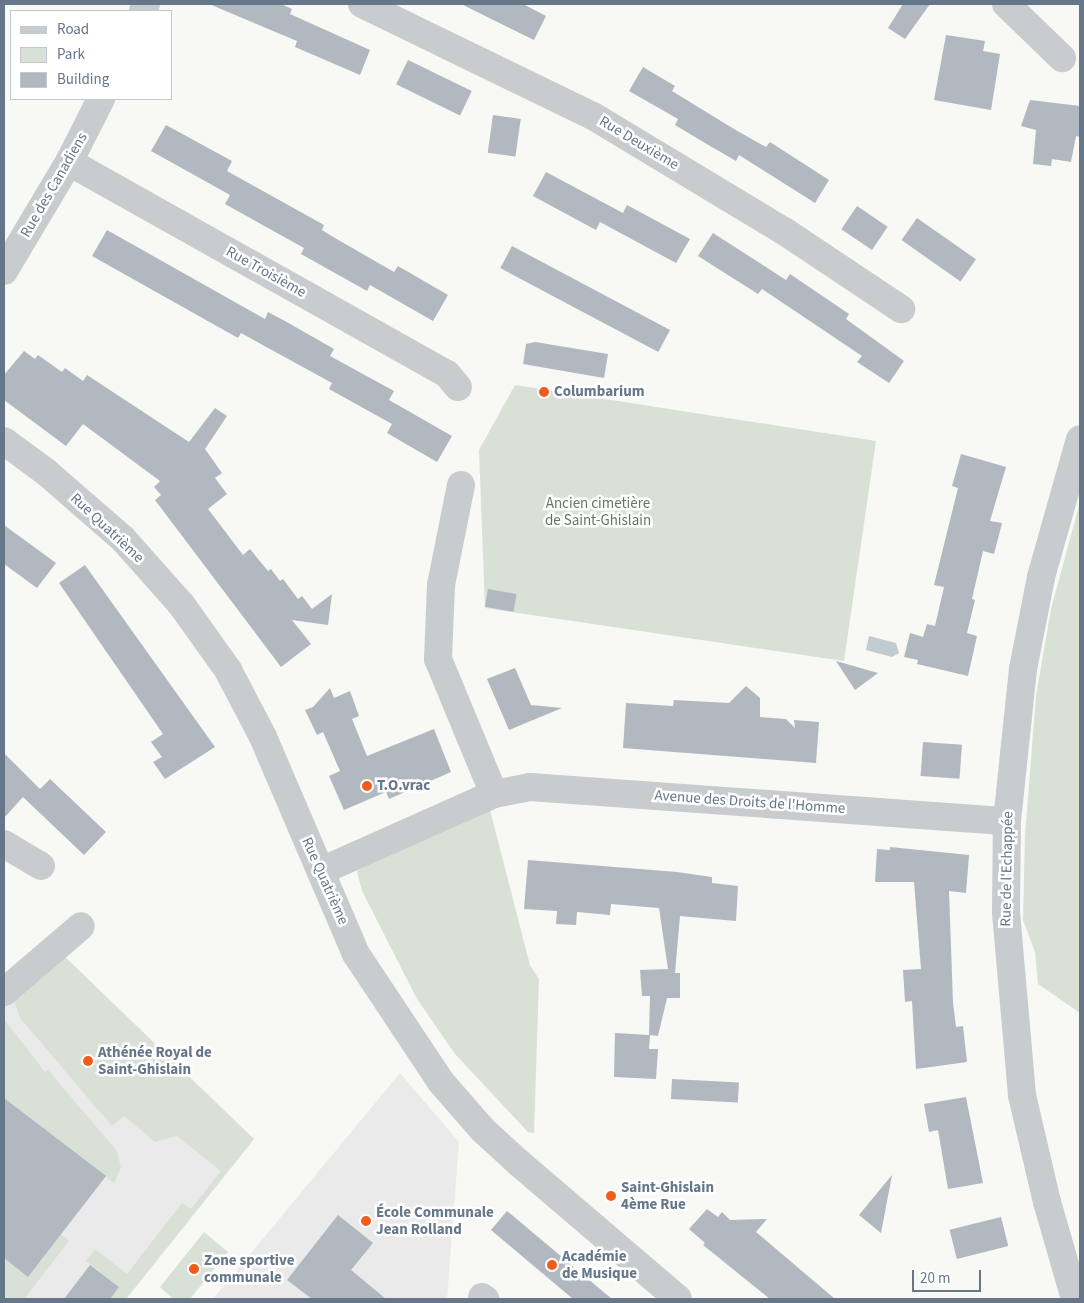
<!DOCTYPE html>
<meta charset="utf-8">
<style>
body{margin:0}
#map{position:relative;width:1084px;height:1303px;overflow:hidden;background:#f8f8f5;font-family:"Source Sans 3",sans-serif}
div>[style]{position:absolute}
.built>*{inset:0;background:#e9eae9}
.green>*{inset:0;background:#d9e1d6}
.water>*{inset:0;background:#c1ccd1}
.building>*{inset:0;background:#b1b8bf;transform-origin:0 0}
.minor>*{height:28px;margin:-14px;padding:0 14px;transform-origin:14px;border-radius:14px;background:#c8cccf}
.dots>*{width:14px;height:14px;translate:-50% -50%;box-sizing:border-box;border:2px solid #fff;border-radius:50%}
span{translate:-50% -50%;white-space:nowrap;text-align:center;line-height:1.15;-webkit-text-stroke:5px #fff;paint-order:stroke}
.street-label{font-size:15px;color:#657789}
.poi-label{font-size:15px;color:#657789;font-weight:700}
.left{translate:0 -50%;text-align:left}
.park-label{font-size:15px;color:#647a60}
.frame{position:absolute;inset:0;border:5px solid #657789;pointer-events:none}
.legend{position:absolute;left:10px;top:10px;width:162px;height:90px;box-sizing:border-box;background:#fff;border:1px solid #c1c9d0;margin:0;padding:6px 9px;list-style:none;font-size:15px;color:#657789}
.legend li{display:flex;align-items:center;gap:10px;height:25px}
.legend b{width:25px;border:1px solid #c1c9d0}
.scale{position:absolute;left:912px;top:1270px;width:69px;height:22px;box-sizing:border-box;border:2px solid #657789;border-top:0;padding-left:6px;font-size:15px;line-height:18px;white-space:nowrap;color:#657789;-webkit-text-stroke:4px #fff;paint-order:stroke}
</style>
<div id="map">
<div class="built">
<div style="clip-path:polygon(4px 982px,254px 1139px,126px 1299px,4px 1299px)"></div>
<div style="clip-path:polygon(400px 1073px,459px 1142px,447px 1299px,213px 1299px)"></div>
</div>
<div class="green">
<div style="clip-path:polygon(515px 385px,876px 441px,844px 661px,485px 608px,479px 450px)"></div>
<div style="clip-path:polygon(1080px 502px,1080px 1013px,1038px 984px,1035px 952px,1023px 920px,1025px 835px,1036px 696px,1051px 609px)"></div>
<div style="clip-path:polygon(490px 810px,530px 965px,539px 979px,534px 1133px,528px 1132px,455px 1054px,417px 999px,362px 891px,357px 872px,362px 866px)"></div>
<div style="clip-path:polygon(61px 953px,254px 1139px,126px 1299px,109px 1299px,119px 1287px,86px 1261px,95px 1249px,127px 1274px,182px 1203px,191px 1209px,221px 1171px,177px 1136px,155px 1142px,124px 1116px,112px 1126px,20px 1018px,14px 1000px)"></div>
<div style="clip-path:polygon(4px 1019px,45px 1072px,48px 1070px,117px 1151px,121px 1168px,114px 1183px,4px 1098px)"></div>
<div style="clip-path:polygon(204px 1232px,228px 1252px,190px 1299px,173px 1299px,160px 1287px)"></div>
<div style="clip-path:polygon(61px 1234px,69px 1241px,24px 1299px,4px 1299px,4px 1258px,28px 1277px)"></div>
</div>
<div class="water">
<div style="clip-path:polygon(869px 636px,896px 643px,899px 653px,892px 657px,866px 650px)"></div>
</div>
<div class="building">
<div style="clip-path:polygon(209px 4px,281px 4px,292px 9px,290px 14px,370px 50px,360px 75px,295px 47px,297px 41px)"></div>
<div style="clip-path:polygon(461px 4px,523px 4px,546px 16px,534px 40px)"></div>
<div style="clip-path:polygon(903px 4px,930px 4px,905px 39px,888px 28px)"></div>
<div style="clip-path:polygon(946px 35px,985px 41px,983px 51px,1000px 54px,991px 110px,934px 100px)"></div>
<div style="left:408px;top:60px;width:71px;height:27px;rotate:26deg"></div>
<div style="clip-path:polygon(643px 67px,675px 86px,672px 91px,734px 129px,766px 147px,770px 142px,829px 180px,815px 203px,739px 155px,736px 161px,705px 143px,675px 125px,678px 119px,629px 91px)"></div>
<div style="clip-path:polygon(1030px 100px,1080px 106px,1080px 137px,1076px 136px,1071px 162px,1052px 159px,1051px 166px,1033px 164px,1036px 130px,1021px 126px)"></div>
<div style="left:493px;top:115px;width:28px;height:38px;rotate:8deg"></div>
<div style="clip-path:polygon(166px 125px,232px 161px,227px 171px,324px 225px,322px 230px,335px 238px,394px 272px,398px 266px,448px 295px,433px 321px,370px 285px,367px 291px,301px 254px,304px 248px,225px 204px,230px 195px,151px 151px)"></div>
<div style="clip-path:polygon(546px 172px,623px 213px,627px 205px,690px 239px,676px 263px,600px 222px,596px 230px,533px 196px)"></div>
<div style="left:857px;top:206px;width:37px;height:28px;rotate:34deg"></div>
<div style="left:917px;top:218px;width:72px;height:27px;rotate:35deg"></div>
<div style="clip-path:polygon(107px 230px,265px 319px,268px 312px,285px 321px,334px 349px,330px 356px,394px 391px,389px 400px,452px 436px,437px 462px,387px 433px,392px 424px,329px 389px,332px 383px,241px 333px,238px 338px,92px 256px)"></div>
<div style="clip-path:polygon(713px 233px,786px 280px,790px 274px,849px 314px,846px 319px,904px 361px,889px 383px,857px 362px,862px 356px,762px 289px,758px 294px,698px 256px)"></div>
<div style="left:512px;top:246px;width:179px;height:25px;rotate:28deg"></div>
<div style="clip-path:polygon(535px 342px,608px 354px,604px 378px,523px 364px,526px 344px)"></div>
<div style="clip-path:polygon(24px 351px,35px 359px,38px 355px,62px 372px,65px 368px,83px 381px,87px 375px,189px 442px,215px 408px,227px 416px,205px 449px,222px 473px,215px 478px,227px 494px,208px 509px,243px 555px,250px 549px,268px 571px,271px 569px,280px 581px,283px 579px,298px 599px,302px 596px,312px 609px,332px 594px,328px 625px,292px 620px,311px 644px,281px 667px,155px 500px,161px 495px,154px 487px,160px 481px,83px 424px,66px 446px,4px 400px,4px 375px)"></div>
<div style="clip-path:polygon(961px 454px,1006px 467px,990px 521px,1002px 523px,994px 554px,983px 551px,972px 599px,975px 600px,967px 633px,977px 636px,968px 676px,917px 664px,918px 660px,904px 657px,910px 633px,923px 637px,927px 624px,935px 626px,944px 587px,934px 585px,958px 488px,952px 486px)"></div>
<div style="clip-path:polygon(4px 525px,56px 563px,37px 588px,4px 564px)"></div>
<div style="clip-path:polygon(85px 565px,215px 747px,165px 779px,153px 762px,162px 757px,151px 742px,163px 734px,59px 583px)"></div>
<div style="left:488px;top:589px;width:29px;height:18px;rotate:10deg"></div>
<div style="clip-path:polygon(836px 661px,878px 673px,855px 690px)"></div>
<div style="clip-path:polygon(515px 668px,531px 705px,562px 708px,509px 730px,487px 679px)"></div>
<div style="clip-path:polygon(746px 686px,760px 698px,760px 717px,786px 719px,795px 728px,794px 720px,819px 722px,816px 763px,623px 748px,626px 703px,673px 706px,674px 700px,729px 703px)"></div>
<div style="clip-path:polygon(330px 688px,334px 698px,350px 691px,359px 716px,352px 719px,367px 756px,434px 729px,451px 772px,389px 799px,386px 792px,344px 810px,329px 776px,340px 771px,323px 732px,317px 735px,305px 710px,313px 707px)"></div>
<div style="left:923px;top:742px;width:39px;height:34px;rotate:4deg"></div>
<div style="clip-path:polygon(4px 753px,40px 789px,50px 779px,106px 832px,84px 855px,23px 797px,4px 818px)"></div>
<div style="clip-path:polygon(890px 847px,969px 855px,966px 893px,949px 891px,953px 1003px,956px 1027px,963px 1026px,967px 1062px,916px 1069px,912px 1001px,905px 1002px,903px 970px,921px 969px,914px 882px,875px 882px,877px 849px,890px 850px)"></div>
<div style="clip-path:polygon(528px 860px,677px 872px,712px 877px,712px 883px,738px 886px,736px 921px,680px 916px,675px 973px,680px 973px,680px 998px,667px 998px,658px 1036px,650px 1035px,649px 1049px,658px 1049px,656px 1079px,614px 1077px,615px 1033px,649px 1035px,650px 996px,642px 996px,640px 970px,668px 969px,659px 908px,611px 904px,610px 915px,577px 912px,576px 925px,556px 924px,557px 911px,524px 909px)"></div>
<div style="left:672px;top:1079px;width:67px;height:20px;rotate:3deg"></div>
<div style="clip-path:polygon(966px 1097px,983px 1183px,948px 1189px,938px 1130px,929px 1132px,924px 1104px)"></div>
<div style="clip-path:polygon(4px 1098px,106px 1176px,28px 1277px,4px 1258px)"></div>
<div style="clip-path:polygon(892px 1175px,881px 1233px,859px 1215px)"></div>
<div style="clip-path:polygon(707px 1209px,718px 1217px,722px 1212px,730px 1220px,767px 1219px,756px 1232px,835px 1299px,770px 1299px,703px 1245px,705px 1243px,689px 1229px)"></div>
<div style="clip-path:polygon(507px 1211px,612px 1299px,573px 1299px,491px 1230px)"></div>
<div style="clip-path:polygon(338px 1215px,373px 1243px,351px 1270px,386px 1299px,312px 1299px,287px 1280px)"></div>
<div style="left:1001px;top:1217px;width:30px;height:53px;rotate:76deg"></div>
<div style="clip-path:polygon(90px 1265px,119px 1287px,110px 1299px,64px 1299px)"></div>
</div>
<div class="minor">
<div style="left:362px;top:4px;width:257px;rotate:25.9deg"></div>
<div style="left:593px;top:116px;width:223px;rotate:31.1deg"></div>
<div style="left:784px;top:231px;width:141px;rotate:33.7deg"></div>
<div style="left:1006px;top:4px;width:78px;rotate:44deg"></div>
<div style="left:143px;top:11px;width:8px;rotate:-67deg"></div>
<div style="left:69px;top:162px;width:433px;rotate:29.3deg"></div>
<div style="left:447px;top:374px;width:17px;rotate:50deg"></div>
<div style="left:4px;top:271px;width:127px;rotate:-59.2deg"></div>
<div style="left:69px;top:162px;width:71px;rotate:-63.1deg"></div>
<div style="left:4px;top:441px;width:52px;rotate:36.4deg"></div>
<div style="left:46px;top:472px;width:102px;rotate:41deg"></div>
<div style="left:123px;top:539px;width:87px;rotate:48.3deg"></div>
<div style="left:181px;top:604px;width:81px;rotate:54.5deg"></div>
<div style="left:228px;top:670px;width:76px;rotate:62.4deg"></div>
<div style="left:263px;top:737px;width:236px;rotate:66.8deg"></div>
<div style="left:356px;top:954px;width:154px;rotate:56.4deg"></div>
<div style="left:441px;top:1082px;width:64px;rotate:48.8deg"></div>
<div style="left:483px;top:1130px;width:49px;rotate:42.5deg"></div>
<div style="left:519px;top:1163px;width:209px;rotate:40.5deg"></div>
<div style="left:461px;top:485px;width:102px;rotate:101.3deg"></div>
<div style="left:441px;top:585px;width:74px;rotate:92.3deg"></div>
<div style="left:438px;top:659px;width:146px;rotate:67.5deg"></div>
<div style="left:4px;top:844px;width:43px;rotate:30.7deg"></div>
<div style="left:321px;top:871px;width:189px;rotate:-24deg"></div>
<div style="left:494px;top:794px;width:37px;rotate:-11deg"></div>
<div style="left:530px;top:787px;width:478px;rotate:4.1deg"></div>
<div style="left:4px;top:992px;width:101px;rotate:-40.6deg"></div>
<div style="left:482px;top:1297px;width:4px;rotate:34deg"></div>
<div style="left:1075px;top:1299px;width:101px;rotate:-106.1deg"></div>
<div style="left:1047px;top:1202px;width:110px;rotate:-103.2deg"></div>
<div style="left:1022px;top:1095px;width:184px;rotate:-95deg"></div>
<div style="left:1006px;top:912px;width:91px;rotate:-89.4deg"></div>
<div style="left:1007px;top:821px;width:153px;rotate:-84deg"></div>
<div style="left:1023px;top:669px;width:94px;rotate:-78.9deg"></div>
<div style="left:1041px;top:577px;width:143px;rotate:-74.2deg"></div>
</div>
<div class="dots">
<div style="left:544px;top:392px;background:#f15c1d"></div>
<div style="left:367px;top:786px;background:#f15c1d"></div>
<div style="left:88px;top:1061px;background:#f15c1d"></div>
<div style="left:611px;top:1196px;background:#f15c1d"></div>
<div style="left:366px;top:1221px;background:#f15c1d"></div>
<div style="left:552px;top:1265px;background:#f15c1d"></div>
<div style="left:194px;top:1269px;background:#f15c1d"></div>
</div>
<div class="street-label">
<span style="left:639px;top:143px;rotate:31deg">Rue Deuxième</span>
<span style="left:54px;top:185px;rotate:-60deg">Rue des Canadiens</span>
<span style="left:266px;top:272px;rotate:29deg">Rue Troisième</span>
<span style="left:107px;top:528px;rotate:43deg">Rue Quatrième</span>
<span style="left:750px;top:802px;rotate:4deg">Avenue des Droits de l'Homme</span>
<span style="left:1007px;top:869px;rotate:-89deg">Rue de l'Echappée</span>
<span style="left:325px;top:881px;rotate:66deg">Rue Quatrième</span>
</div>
<div class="poi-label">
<span class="left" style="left:554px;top:392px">Columbarium</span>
<span class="left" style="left:377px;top:786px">T.O.vrac</span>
<span class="left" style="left:98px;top:1061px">Athénée Royal de<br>Saint-Ghislain</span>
<span class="left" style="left:621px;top:1196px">Saint-Ghislain<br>4ème Rue</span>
<span class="left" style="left:376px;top:1221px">École Communale<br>Jean Rolland</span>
<span class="left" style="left:562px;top:1265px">Académie<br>de Musique</span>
<span class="left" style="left:204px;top:1269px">Zone sportive<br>communale</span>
</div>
<div class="park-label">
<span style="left:598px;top:512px">Ancien cimetière<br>de Saint-Ghislain</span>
</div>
<div class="frame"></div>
<ul class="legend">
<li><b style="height:6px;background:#c8cccf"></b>Road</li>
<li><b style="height:14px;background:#d9e1d6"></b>Park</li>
<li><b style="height:14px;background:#b1b8bf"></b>Building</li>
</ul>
<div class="scale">20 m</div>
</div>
